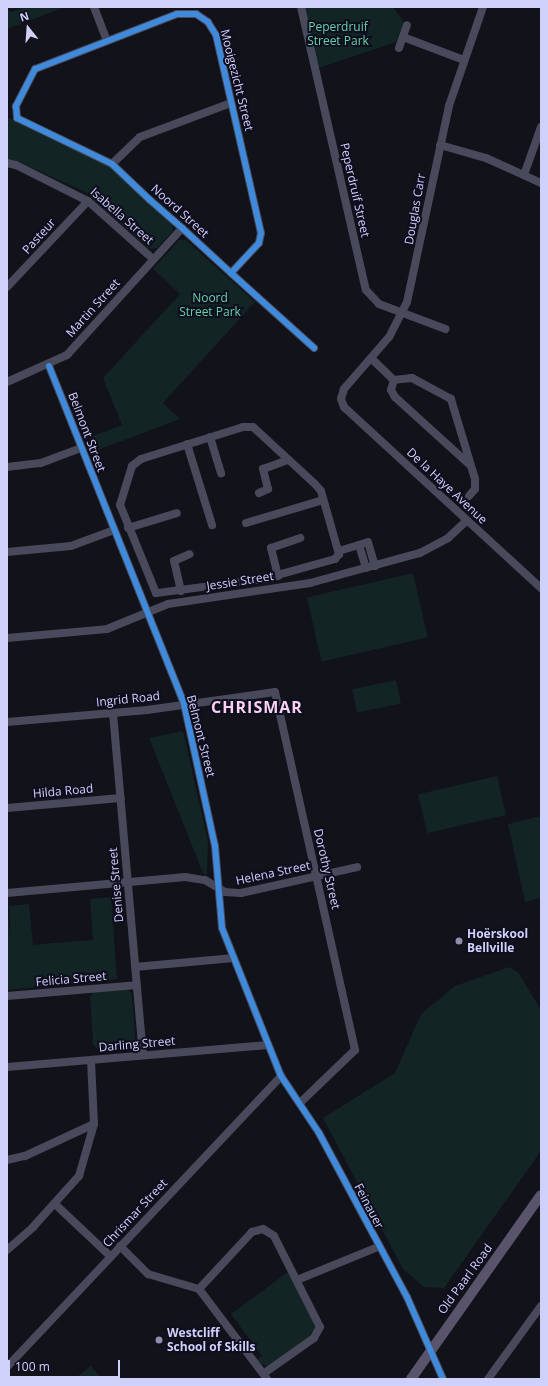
<!DOCTYPE html>
<meta charset="utf-8">
<style>
body{margin:0}
#map{position:relative;width:548px;height:1386px;overflow:hidden;background:#12121a;font-family:"Open Sans",sans-serif}
div>[style]{position:absolute}
.green>*{inset:0;background:#122423;transform-origin:0 0}
.minor>*{height:8px;margin:-4px;padding:0 4px;transform-origin:4px;border-radius:4px;background:#48495a}
.major>*{height:10px;margin:-5px;padding:0 5px;transform-origin:5px;border-radius:5px;background:#59536c}
.cycleway>*{height:6px;margin:-3px;padding:0 3px;transform-origin:3px;border-radius:3px;background:#408adc}
.dots>*{width:11px;height:11px;translate:-50% -50%;box-sizing:border-box;border:2px solid #0f0e1e;border-radius:50%}
span{translate:-50% -50%;white-space:nowrap;text-align:center;line-height:1.15;-webkit-text-stroke:4px #0f0e1e;paint-order:stroke}
.park-label{font-size:12px;color:#65d1a8}
.street-label{font-size:12px;color:#d0d1fa}
.poi-label{font-size:12px;color:#d0d1fa;font-weight:700}
.left{translate:0 -50%;text-align:left}
.district-label{font-size:16px;color:#fad2f1;font-weight:700;letter-spacing:1px}
.frame{position:absolute;inset:0;border:8px solid #d0d1fa;pointer-events:none}
.north{position:absolute;left:8px;top:8px;width:40px;height:40px;-webkit-text-stroke:3px #0f0e1e;paint-order:stroke;rotate:343deg;font-size:11px;font-weight:700;line-height:16px;text-align:center;color:#d0d1fa}
.north::after{content:'';display:block;margin:auto;width:14px;height:18px;background:#d0d1fa;clip-path:polygon(50% 0,100% 100%,50% 72%,0 100%)}
.scale{position:absolute;left:8px;top:1360px;width:112px;height:18px;box-sizing:border-box;border:2px solid #d0d1fa;border-top:0;padding-left:5px;font-size:12px;line-height:14px;white-space:nowrap;color:#d0d1fa;-webkit-text-stroke:3px #0f0e1e;paint-order:stroke}
</style>
<div id="map">
<div class="green">
<div style="clip-path:polygon(25px 7px,65px 7px,7px 29px,7px 9px,12px 12px)"></div>
<div style="clip-path:polygon(305px 7px,393px 7px,404px 22px,396px 42px,318px 68px)"></div>
<div style="clip-path:polygon(7px 117px,103px 162px,172px 223px,173px 231px,157px 248px,149px 249px,85px 192px,17px 161px,7px 161px)"></div>
<div style="clip-path:polygon(179px 240px,186px 240px,255px 302px,163px 403px,180px 419px,98px 450px,92px 457px,85px 439px,122px 425px,103px 378px,180px 294px,153px 269px)"></div>
<div style="left:413px;top:573px;width:66px;height:109px;rotate:77deg"></div>
<div style="left:396px;top:680px;width:24px;height:45px;rotate:78deg"></div>
<div style="clip-path:polygon(183px 731px,208px 841px,207px 875px,203px 873px,149px 738px)"></div>
<div style="left:497px;top:776px;width:40px;height:81px;rotate:77deg"></div>
<div style="clip-path:polygon(541px 816px,541px 898px,525px 902px,508px 824px)"></div>
<div style="clip-path:polygon(111px 897px,117px 979px,7px 990px,7px 906px,11px 939px,9px 906px,29px 904px,33px 945px,53px 943px,93px 940px,90px 899px)"></div>
<div style="clip-path:polygon(509px 967px,518px 972px,541px 1010px,541px 1151px,444px 1288px,424px 1287px,403px 1269px,323px 1118px,395px 1073px,421px 1014px,455px 986px)"></div>
<div style="clip-path:polygon(128px 989px,132px 995px,136px 1047px,100px 1052px,93px 1044px,90px 997px,94px 992px)"></div>
<div style="clip-path:polygon(288px 1272px,316px 1326px,313px 1334px,268px 1366px,263px 1365px,257px 1360px,262px 1356px,231px 1314px)"></div>
<div style="clip-path:polygon(91px 1366px,102px 1379px,74px 1379px)"></div>
</div>
<div class="minor">
<div style="left:94px;top:7px;width:36px;rotate:69deg"></div>
<div style="left:301px;top:7px;width:290px;rotate:77.1deg"></div>
<div style="left:366px;top:290px;width:19px;rotate:47deg"></div>
<div style="left:379px;top:304px;width:71px;rotate:20.7deg"></div>
<div style="left:483px;top:7px;width:105px;rotate:109deg"></div>
<div style="left:449px;top:106px;width:200px;rotate:102.1deg"></div>
<div style="left:407px;top:302px;width:39px;rotate:117deg"></div>
<div style="left:389px;top:337px;width:69px;rotate:130.9deg"></div>
<div style="left:344px;top:389px;width:10px;rotate:107deg"></div>
<div style="left:341px;top:399px;width:9px;rotate:69deg"></div>
<div style="left:344px;top:407px;width:268px;rotate:42.6deg"></div>
<div style="left:403px;top:37px;width:65px;rotate:20.7deg"></div>
<div style="left:399px;top:48px;width:24px;rotate:-71deg"></div>
<div style="left:440px;top:145px;width:48px;rotate:15.8deg"></div>
<div style="left:486px;top:158px;width:60px;rotate:24.4deg"></div>
<div style="left:7px;top:163px;width:9px;rotate:13deg"></div>
<div style="left:16px;top:165px;width:80px;rotate:26.6deg"></div>
<div style="left:88px;top:201px;width:87px;rotate:41.7deg"></div>
<div style="left:112px;top:164px;width:39px;rotate:-44deg"></div>
<div style="left:140px;top:137px;width:97px;rotate:-20.5deg"></div>
<div style="left:524px;top:175px;width:51px;rotate:-70.5deg"></div>
<div style="left:231px;top:273px;width:41px;rotate:-47deg"></div>
<div style="left:259px;top:243px;width:10px;rotate:-79deg"></div>
<div style="left:261px;top:233px;width:203px;rotate:-102.8deg"></div>
<div style="left:216px;top:35px;width:15px;rotate:-122deg"></div>
<div style="left:208px;top:22px;width:14px;rotate:-146deg"></div>
<div style="left:196px;top:14px;width:19px;rotate:180deg"></div>
<div style="left:177px;top:14px;width:152px;rotate:158.8deg"></div>
<div style="left:35px;top:69px;width:42px;rotate:117.2deg"></div>
<div style="left:16px;top:106px;width:12px;rotate:85deg"></div>
<div style="left:17px;top:118px;width:106px;rotate:25.8deg"></div>
<div style="left:112px;top:164px;width:52px;rotate:43.5deg"></div>
<div style="left:150px;top:200px;width:43px;rotate:41.2deg"></div>
<div style="left:182px;top:228px;width:67px;rotate:42.6deg"></div>
<div style="left:231px;top:273px;width:112px;rotate:42.1deg"></div>
<div style="left:7px;top:287px;width:118px;rotate:-46.7deg"></div>
<div style="left:372px;top:359px;width:30px;rotate:44deg"></div>
<div style="left:49px;top:366px;width:364px;rotate:68.2deg"></div>
<div style="left:184px;top:704px;width:145px;rotate:77.7deg"></div>
<div style="left:215px;top:846px;width:82px;rotate:85.1deg"></div>
<div style="left:222px;top:928px;width:159px;rotate:68.3deg"></div>
<div style="left:281px;top:1076px;width:69px;rotate:56.3deg"></div>
<div style="left:319px;top:1133px;width:186px;rotate:61.8deg"></div>
<div style="left:407px;top:1297px;width:90px;rotate:66.3deg"></div>
<div style="left:7px;top:382px;width:66px;rotate:-24.2deg"></div>
<div style="left:67px;top:355px;width:171px;rotate:-47.8deg"></div>
<div style="left:243px;top:427px;width:10px"></div>
<div style="left:253px;top:427px;width:84px;rotate:42.6deg"></div>
<div style="left:315px;top:484px;width:9px;rotate:49deg"></div>
<div style="left:321px;top:491px;width:66px;rotate:74.1deg"></div>
<div style="left:339px;top:554px;width:6px;rotate:129deg"></div>
<div style="left:335px;top:559px;width:75px;rotate:164.5deg"></div>
<div style="left:263px;top:579px;width:108px;rotate:172.5deg"></div>
<div style="left:156px;top:593px;width:95px;rotate:-112.2deg"></div>
<div style="left:120px;top:505px;width:41px;rotate:-72.9deg"></div>
<div style="left:132px;top:466px;width:11px;rotate:-38deg"></div>
<div style="left:141px;top:459px;width:107px;rotate:-17.4deg"></div>
<div style="left:210px;top:437px;width:38px;rotate:73deg"></div>
<div style="left:187px;top:444px;width:85px;rotate:72.8deg"></div>
<div style="left:7px;top:467px;width:34px;rotate:-7deg"></div>
<div style="left:41px;top:463px;width:43px;rotate:-20.6deg"></div>
<div style="left:259px;top:493px;width:10px;rotate:-24deg"></div>
<div style="left:268px;top:489px;width:21px;rotate:-104deg"></div>
<div style="left:263px;top:469px;width:27px;rotate:-20deg"></div>
<div style="left:469px;top:496px;width:9px;rotate:-49deg"></div>
<div style="left:475px;top:489px;width:10px;rotate:-90deg"></div>
<div style="left:475px;top:479px;width:84px;rotate:-106.7deg"></div>
<div style="left:451px;top:399px;width:44px;rotate:-151.7deg"></div>
<div style="left:412px;top:378px;width:18px;rotate:174deg"></div>
<div style="left:394px;top:380px;width:10px;rotate:107deg"></div>
<div style="left:391px;top:390px;width:8px;rotate:60deg"></div>
<div style="left:395px;top:397px;width:101px;rotate:42.2deg"></div>
<div style="left:246px;top:523px;width:80px;rotate:-16.6deg"></div>
<div style="left:128px;top:528px;width:51px;rotate:-17deg"></div>
<div style="left:359px;top:545px;width:24px;rotate:73deg"></div>
<div style="left:339px;top:551px;width:30px;rotate:-17deg"></div>
<div style="left:368px;top:542px;width:25px;rotate:74deg"></div>
<div style="left:7px;top:552px;width:64px;rotate:-5.4deg"></div>
<div style="left:71px;top:546px;width:46px;rotate:-20.4deg"></div>
<div style="left:278px;top:576px;width:29px;rotate:-104deg"></div>
<div style="left:271px;top:548px;width:31px;rotate:-19deg"></div>
<div style="left:181px;top:591px;width:31px;rotate:-103deg"></div>
<div style="left:174px;top:561px;width:17px;rotate:-24deg"></div>
<div style="left:7px;top:638px;width:100px;rotate:-5.1deg"></div>
<div style="left:107px;top:629px;width:66px;rotate:-22.3deg"></div>
<div style="left:168px;top:604px;width:144px;rotate:-8.4deg"></div>
<div style="left:310px;top:583px;width:114px;rotate:-15.3deg"></div>
<div style="left:420px;top:553px;width:32px;rotate:-28deg"></div>
<div style="left:448px;top:538px;width:26px;rotate:-43deg"></div>
<div style="left:113px;top:713px;width:343px;rotate:85deg"></div>
<div style="left:7px;top:722px;width:141px;rotate:-4.9deg"></div>
<div style="left:147px;top:710px;width:129px;rotate:-8deg"></div>
<div style="left:275px;top:692px;width:367px;rotate:77.4deg"></div>
<div style="left:355px;top:1050px;width:76px;rotate:136.1deg"></div>
<div style="left:7px;top:808px;width:114px;rotate:-5deg"></div>
<div style="left:7px;top:893px;width:179px;rotate:-5.1deg"></div>
<div style="left:185px;top:877px;width:20px;rotate:9deg"></div>
<div style="left:205px;top:880px;width:23px;rotate:31deg"></div>
<div style="left:225px;top:892px;width:16px;rotate:4deg"></div>
<div style="left:241px;top:893px;width:119px;rotate:-12.6deg"></div>
<div style="left:135px;top:967px;width:99px;rotate:-5.2deg"></div>
<div style="left:7px;top:996px;width:130px;rotate:-4.8deg"></div>
<div style="left:7px;top:1067px;width:262px;rotate:-4.8deg"></div>
<div style="left:7px;top:1160px;width:18px;rotate:-13deg"></div>
<div style="left:25px;top:1156px;width:76px;rotate:-24.9deg"></div>
<div style="left:55px;top:1204px;width:76px;rotate:43.4deg"></div>
<div style="left:120px;top:1246px;width:40px;rotate:45deg"></div>
<div style="left:148px;top:1274px;width:53px;rotate:16.4deg"></div>
<div style="left:199px;top:1289px;width:113px;rotate:52.9deg"></div>
<div style="left:7px;top:1250px;width:35px;rotate:-41deg"></div>
<div style="left:33px;top:1227px;width:69px;rotate:-48deg"></div>
<div style="left:79px;top:1176px;width:54px;rotate:-73.9deg"></div>
<div style="left:94px;top:1124px;width:64px;rotate:-92.7deg"></div>
<div style="left:297px;top:1280px;width:87px;rotate:-22.2deg"></div>
<div style="left:199px;top:1289px;width:78px;rotate:-47.1deg"></div>
<div style="left:252px;top:1232px;width:11px;rotate:-15deg"></div>
<div style="left:263px;top:1229px;width:13px;rotate:32deg"></div>
<div style="left:274px;top:1236px;width:102px;rotate:63.2deg"></div>
<div style="left:320px;top:1327px;width:13px;rotate:119deg"></div>
<div style="left:314px;top:1338px;width:62px;rotate:144.8deg"></div>
<div style="left:7px;top:1367px;width:400px;rotate:-46.7deg"></div>
<div style="left:488px;top:1379px;width:90px;rotate:-54deg"></div>
</div>
<div class="major">
<div style="left:411px;top:1379px;width:225px;rotate:-54.8deg"></div>
</div>
<div class="cycleway">
<div style="left:231px;top:273px;width:41px;rotate:-47deg"></div>
<div style="left:259px;top:243px;width:10px;rotate:-79deg"></div>
<div style="left:261px;top:233px;width:203px;rotate:-102.8deg"></div>
<div style="left:216px;top:35px;width:15px;rotate:-122deg"></div>
<div style="left:208px;top:22px;width:14px;rotate:-146deg"></div>
<div style="left:196px;top:14px;width:19px;rotate:180deg"></div>
<div style="left:177px;top:14px;width:152px;rotate:158.8deg"></div>
<div style="left:35px;top:69px;width:42px;rotate:117.2deg"></div>
<div style="left:16px;top:106px;width:12px;rotate:85deg"></div>
<div style="left:17px;top:118px;width:106px;rotate:25.8deg"></div>
<div style="left:112px;top:164px;width:52px;rotate:43.5deg"></div>
<div style="left:150px;top:200px;width:43px;rotate:41.2deg"></div>
<div style="left:182px;top:228px;width:67px;rotate:42.6deg"></div>
<div style="left:231px;top:273px;width:112px;rotate:42.1deg"></div>
<div style="left:49px;top:366px;width:364px;rotate:68.2deg"></div>
<div style="left:184px;top:704px;width:145px;rotate:77.7deg"></div>
<div style="left:215px;top:846px;width:82px;rotate:85.1deg"></div>
<div style="left:222px;top:928px;width:159px;rotate:68.3deg"></div>
<div style="left:281px;top:1076px;width:69px;rotate:56.3deg"></div>
<div style="left:319px;top:1133px;width:186px;rotate:61.8deg"></div>
<div style="left:407px;top:1297px;width:90px;rotate:66.3deg"></div>
</div>
<div class="dots">
<div style="left:459px;top:941px;background:#8e8eac"></div>
<div style="left:159px;top:1340px;background:#8e8eac"></div>
</div>
<div class="park-label">
<span style="left:338px;top:34px">Peperdruif<br>Street Park</span>
<span style="left:210px;top:305px">Noord<br>Street Park</span>
</div>
<div class="street-label">
<span style="left:237px;top:80px;rotate:76deg">Mooigezicht Street</span>
<span style="left:355px;top:190px;rotate:77deg">Peperdruif Street</span>
<span style="left:415px;top:209px;rotate:-80deg">Douglas Carr</span>
<span style="left:180px;top:211px;rotate:42deg">Noord Street</span>
<span style="left:122px;top:216px;rotate:41deg">Isabella Street</span>
<span style="left:39px;top:236px;rotate:-48deg">Pasteur</span>
<span style="left:93px;top:308px;rotate:-48deg">Martin Street</span>
<span style="left:87px;top:432px;rotate:69deg">Belmont Street</span>
<span style="left:447px;top:486px;rotate:43deg">De la Haye Avenue</span>
<span style="left:240px;top:581px;rotate:-9deg">Jessie Street</span>
<span style="left:128px;top:699px;rotate:-6deg">Ingrid Road</span>
<span style="left:201px;top:736px;rotate:76deg">Belmont Street</span>
<span style="left:63px;top:791px;rotate:-5deg">Hilda Road</span>
<span style="left:327px;top:869px;rotate:77deg">Dorothy Street</span>
<span style="left:273px;top:873px;rotate:-12deg">Helena Street</span>
<span style="left:116px;top:885px;rotate:-95deg">Denise Street</span>
<span style="left:71px;top:979px;rotate:-5deg">Felicia Street</span>
<span style="left:137px;top:1044px;rotate:-5deg">Darling Street</span>
<span style="left:369px;top:1206px;rotate:62deg">Feinauer</span>
<span style="left:135px;top:1213px;rotate:-47deg">Chrismar Street</span>
<span style="left:465px;top:1279px;rotate:-54deg">Old Paarl Road</span>
</div>
<div class="poi-label">
<span class="left" style="left:467px;top:941px">Hoërskool<br>Bellville</span>
<span class="left" style="left:167px;top:1340px">Westcliff<br>School of Skills</span>
</div>
<div class="district-label">
<span style="left:257px;top:707px">CHRISMAR</span>
</div>
<div class="frame"></div>
<div class="north">N</div>
<div class="scale">100 m</div>
</div>
